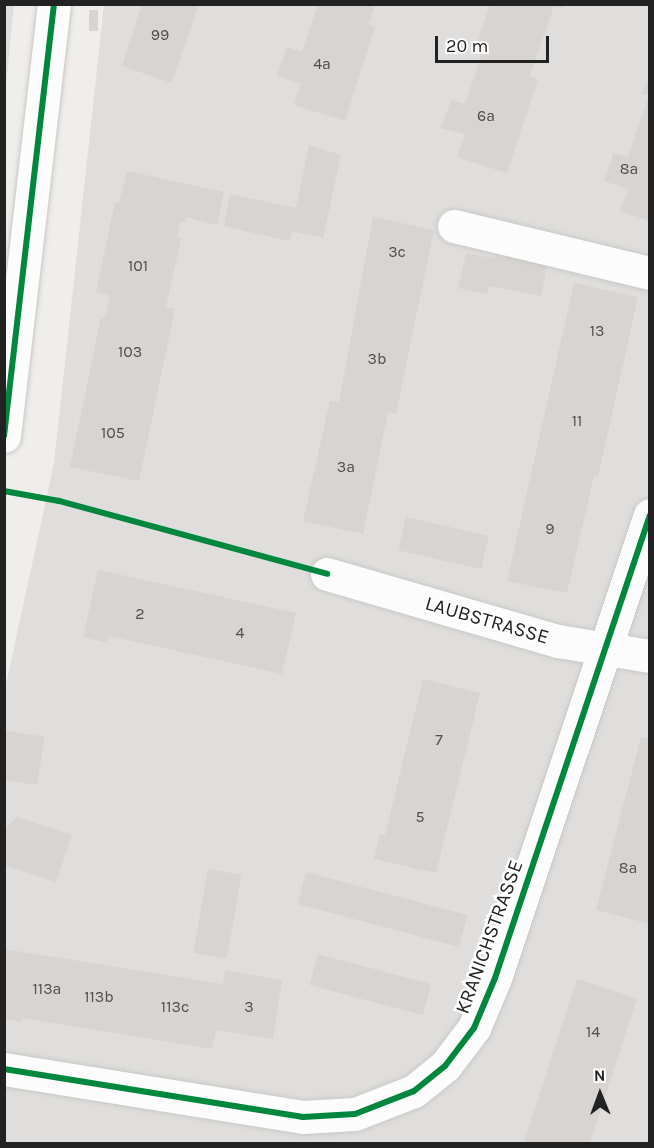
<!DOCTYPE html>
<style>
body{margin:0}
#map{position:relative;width:654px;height:1148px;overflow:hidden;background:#f0eeea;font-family:Karla,sans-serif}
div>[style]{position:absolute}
.residential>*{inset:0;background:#dfdedc}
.parking>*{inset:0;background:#e0dfde;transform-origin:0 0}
.building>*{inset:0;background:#d7d4d1;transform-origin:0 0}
.roads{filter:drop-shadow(0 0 2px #c9c8c6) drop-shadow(0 0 2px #c9c8c6)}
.minor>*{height:33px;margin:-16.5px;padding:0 16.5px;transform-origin:16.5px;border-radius:16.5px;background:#fdfcfc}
.cycleway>*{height:6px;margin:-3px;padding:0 3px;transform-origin:3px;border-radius:3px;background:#00873e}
span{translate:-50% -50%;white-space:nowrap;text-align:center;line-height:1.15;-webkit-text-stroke:5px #fff;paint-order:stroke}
.number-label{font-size:16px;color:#4f4e4e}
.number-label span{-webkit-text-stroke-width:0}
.street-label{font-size:20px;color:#222}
.frame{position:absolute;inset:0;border:6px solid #222;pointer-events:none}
.north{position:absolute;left:570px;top:1064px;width:60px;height:60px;-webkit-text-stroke:4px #fff;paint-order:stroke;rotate:359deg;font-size:16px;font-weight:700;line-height:24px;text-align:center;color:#222}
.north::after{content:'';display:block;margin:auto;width:21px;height:27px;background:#222;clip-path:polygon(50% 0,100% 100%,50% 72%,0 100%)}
.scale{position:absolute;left:435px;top:36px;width:114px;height:27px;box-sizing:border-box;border:3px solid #222;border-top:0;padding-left:8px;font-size:18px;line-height:21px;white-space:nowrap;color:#222;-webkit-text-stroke:4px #fff;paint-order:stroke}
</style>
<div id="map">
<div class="residential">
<div style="clip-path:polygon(5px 4px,14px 5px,5px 95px,4px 5px)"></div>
<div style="clip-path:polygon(104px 5px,649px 5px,649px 1143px,5px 1144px,5px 689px,54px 463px)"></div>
</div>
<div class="parking">
<div style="left:118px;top:93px;width:159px;height:30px;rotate:16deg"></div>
<div style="left:329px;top:595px;width:81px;height:104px;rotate:14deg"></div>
<div style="clip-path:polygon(143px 850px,176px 858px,155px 939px,5px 918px,7px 894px,127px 911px)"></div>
</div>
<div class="building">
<div style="clip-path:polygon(142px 4px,199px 4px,172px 83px,122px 66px)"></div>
<div style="clip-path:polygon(318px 4px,375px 4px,369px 24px,375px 27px,345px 121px,294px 105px,301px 84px,277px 76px,287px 47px,302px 52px)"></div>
<div style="clip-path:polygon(490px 4px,563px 4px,562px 8px,554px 6px,530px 76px,538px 79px,507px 173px,457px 157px,465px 134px,441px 128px,451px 100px,465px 104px,480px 60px,484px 43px,478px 41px)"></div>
<div style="left:89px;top:10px;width:9px;height:21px"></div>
<div style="clip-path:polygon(650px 74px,650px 221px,620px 211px,628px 189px,604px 181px,613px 153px,628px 157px,649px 95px,642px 94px)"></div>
<div style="clip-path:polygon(309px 145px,341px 155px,323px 238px,292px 231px,289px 241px,224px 226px,230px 194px,296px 208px)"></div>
<div style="clip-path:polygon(127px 171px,224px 192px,217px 225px,186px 217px,185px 222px,180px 222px,177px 238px,181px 239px,166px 307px,175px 309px,139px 481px,70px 467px,101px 317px,105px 318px,110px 296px,96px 292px,115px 202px,119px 203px)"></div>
<div style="clip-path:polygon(373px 217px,434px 230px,396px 414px,388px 412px,363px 534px,303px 521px,330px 401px,339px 402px)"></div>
<div style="clip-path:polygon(466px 253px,495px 259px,496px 254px,547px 264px,541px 296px,489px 286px,488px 294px,458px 288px)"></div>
<div style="clip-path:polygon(574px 283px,638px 297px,598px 477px,594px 476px,567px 593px,507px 581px)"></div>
<div style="left:406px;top:517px;width:85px;height:34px;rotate:13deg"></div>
<div style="clip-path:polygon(98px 570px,296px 613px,282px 674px,109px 636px,107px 643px,83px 637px)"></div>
<div style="clip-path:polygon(423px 679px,480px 693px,436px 873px,374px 859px,380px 834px,385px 835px)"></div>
<div style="clip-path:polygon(4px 730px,45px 737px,37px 785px,4px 780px)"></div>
<div style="clip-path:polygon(641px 737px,650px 739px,650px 924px,596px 910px)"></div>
<div style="clip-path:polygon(17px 817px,72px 835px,56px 882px,4px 865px,4px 829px)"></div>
<div style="left:208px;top:869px;width:34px;height:85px;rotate:10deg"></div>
<div style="left:306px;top:872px;width:167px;height:33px;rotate:15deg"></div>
<div style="clip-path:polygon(4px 949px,223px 984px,225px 970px,282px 980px,273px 1039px,216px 1030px,212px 1049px,23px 1018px,22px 1022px,4px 1019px)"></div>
<div style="left:318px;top:954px;width:117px;height:32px;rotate:15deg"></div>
<div style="left:577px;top:979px;width:63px;height:173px;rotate:18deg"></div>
</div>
<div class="roads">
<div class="minor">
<div style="left:454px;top:226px;width:202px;rotate:13.5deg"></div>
<div style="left:4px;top:436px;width:435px;rotate:-83.4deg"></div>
<div style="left:327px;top:574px;width:241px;rotate:16.2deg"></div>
<div style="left:558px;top:641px;width:93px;rotate:9.3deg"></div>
<div style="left:4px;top:1069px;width:303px;rotate:9.1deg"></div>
<div style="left:303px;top:1117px;width:52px;rotate:-3.3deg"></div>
<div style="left:355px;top:1114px;width:63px;rotate:-21.3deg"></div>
<div style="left:414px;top:1091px;width:40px;rotate:-39deg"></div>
<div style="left:445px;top:1066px;width:48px;rotate:-52.7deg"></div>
<div style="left:474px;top:1028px;width:54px;rotate:-67.2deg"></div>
<div style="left:495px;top:978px;width:488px;rotate:-71.5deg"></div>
</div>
</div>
<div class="cycleway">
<div style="left:4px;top:436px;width:435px;rotate:-83.4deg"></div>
<div style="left:4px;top:491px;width:56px;rotate:10.3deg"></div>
<div style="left:59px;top:501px;width:278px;rotate:15.2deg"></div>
<div style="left:4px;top:1069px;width:303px;rotate:9.1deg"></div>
<div style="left:303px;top:1117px;width:52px;rotate:-3.3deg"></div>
<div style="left:355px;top:1114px;width:63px;rotate:-21.3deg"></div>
<div style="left:414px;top:1091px;width:40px;rotate:-39deg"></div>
<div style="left:445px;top:1066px;width:48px;rotate:-52.7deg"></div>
<div style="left:474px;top:1028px;width:54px;rotate:-67.2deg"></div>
<div style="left:495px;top:978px;width:488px;rotate:-71.5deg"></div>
</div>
<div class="number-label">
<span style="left:160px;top:35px">99</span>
<span style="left:322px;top:64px">4a</span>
<span style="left:486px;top:116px">6a</span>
<span style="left:629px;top:169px">8a</span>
<span style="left:397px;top:252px">3c</span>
<span style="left:138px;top:266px">101</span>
<span style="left:597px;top:331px">13</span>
<span style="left:130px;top:352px">103</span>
<span style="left:377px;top:359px">3b</span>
<span style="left:577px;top:421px">11</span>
<span style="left:113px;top:433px">105</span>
<span style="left:346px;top:467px">3a</span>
<span style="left:550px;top:529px">9</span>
<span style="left:140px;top:614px">2</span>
<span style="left:240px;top:633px">4</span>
<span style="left:439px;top:740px">7</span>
<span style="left:420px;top:817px">5</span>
<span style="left:628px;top:868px">8a</span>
<span style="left:47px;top:989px">113a</span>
<span style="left:99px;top:997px">113b</span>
<span style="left:175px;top:1007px">113c</span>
<span style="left:249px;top:1007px">3</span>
<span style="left:593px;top:1032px">14</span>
</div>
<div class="street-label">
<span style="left:487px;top:620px;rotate:16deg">LAUBSTRASSE</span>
<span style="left:489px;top:937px;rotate:-70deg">KRANICHSTRASSE</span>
</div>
<div class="frame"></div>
<div class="north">N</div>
<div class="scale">20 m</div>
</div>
